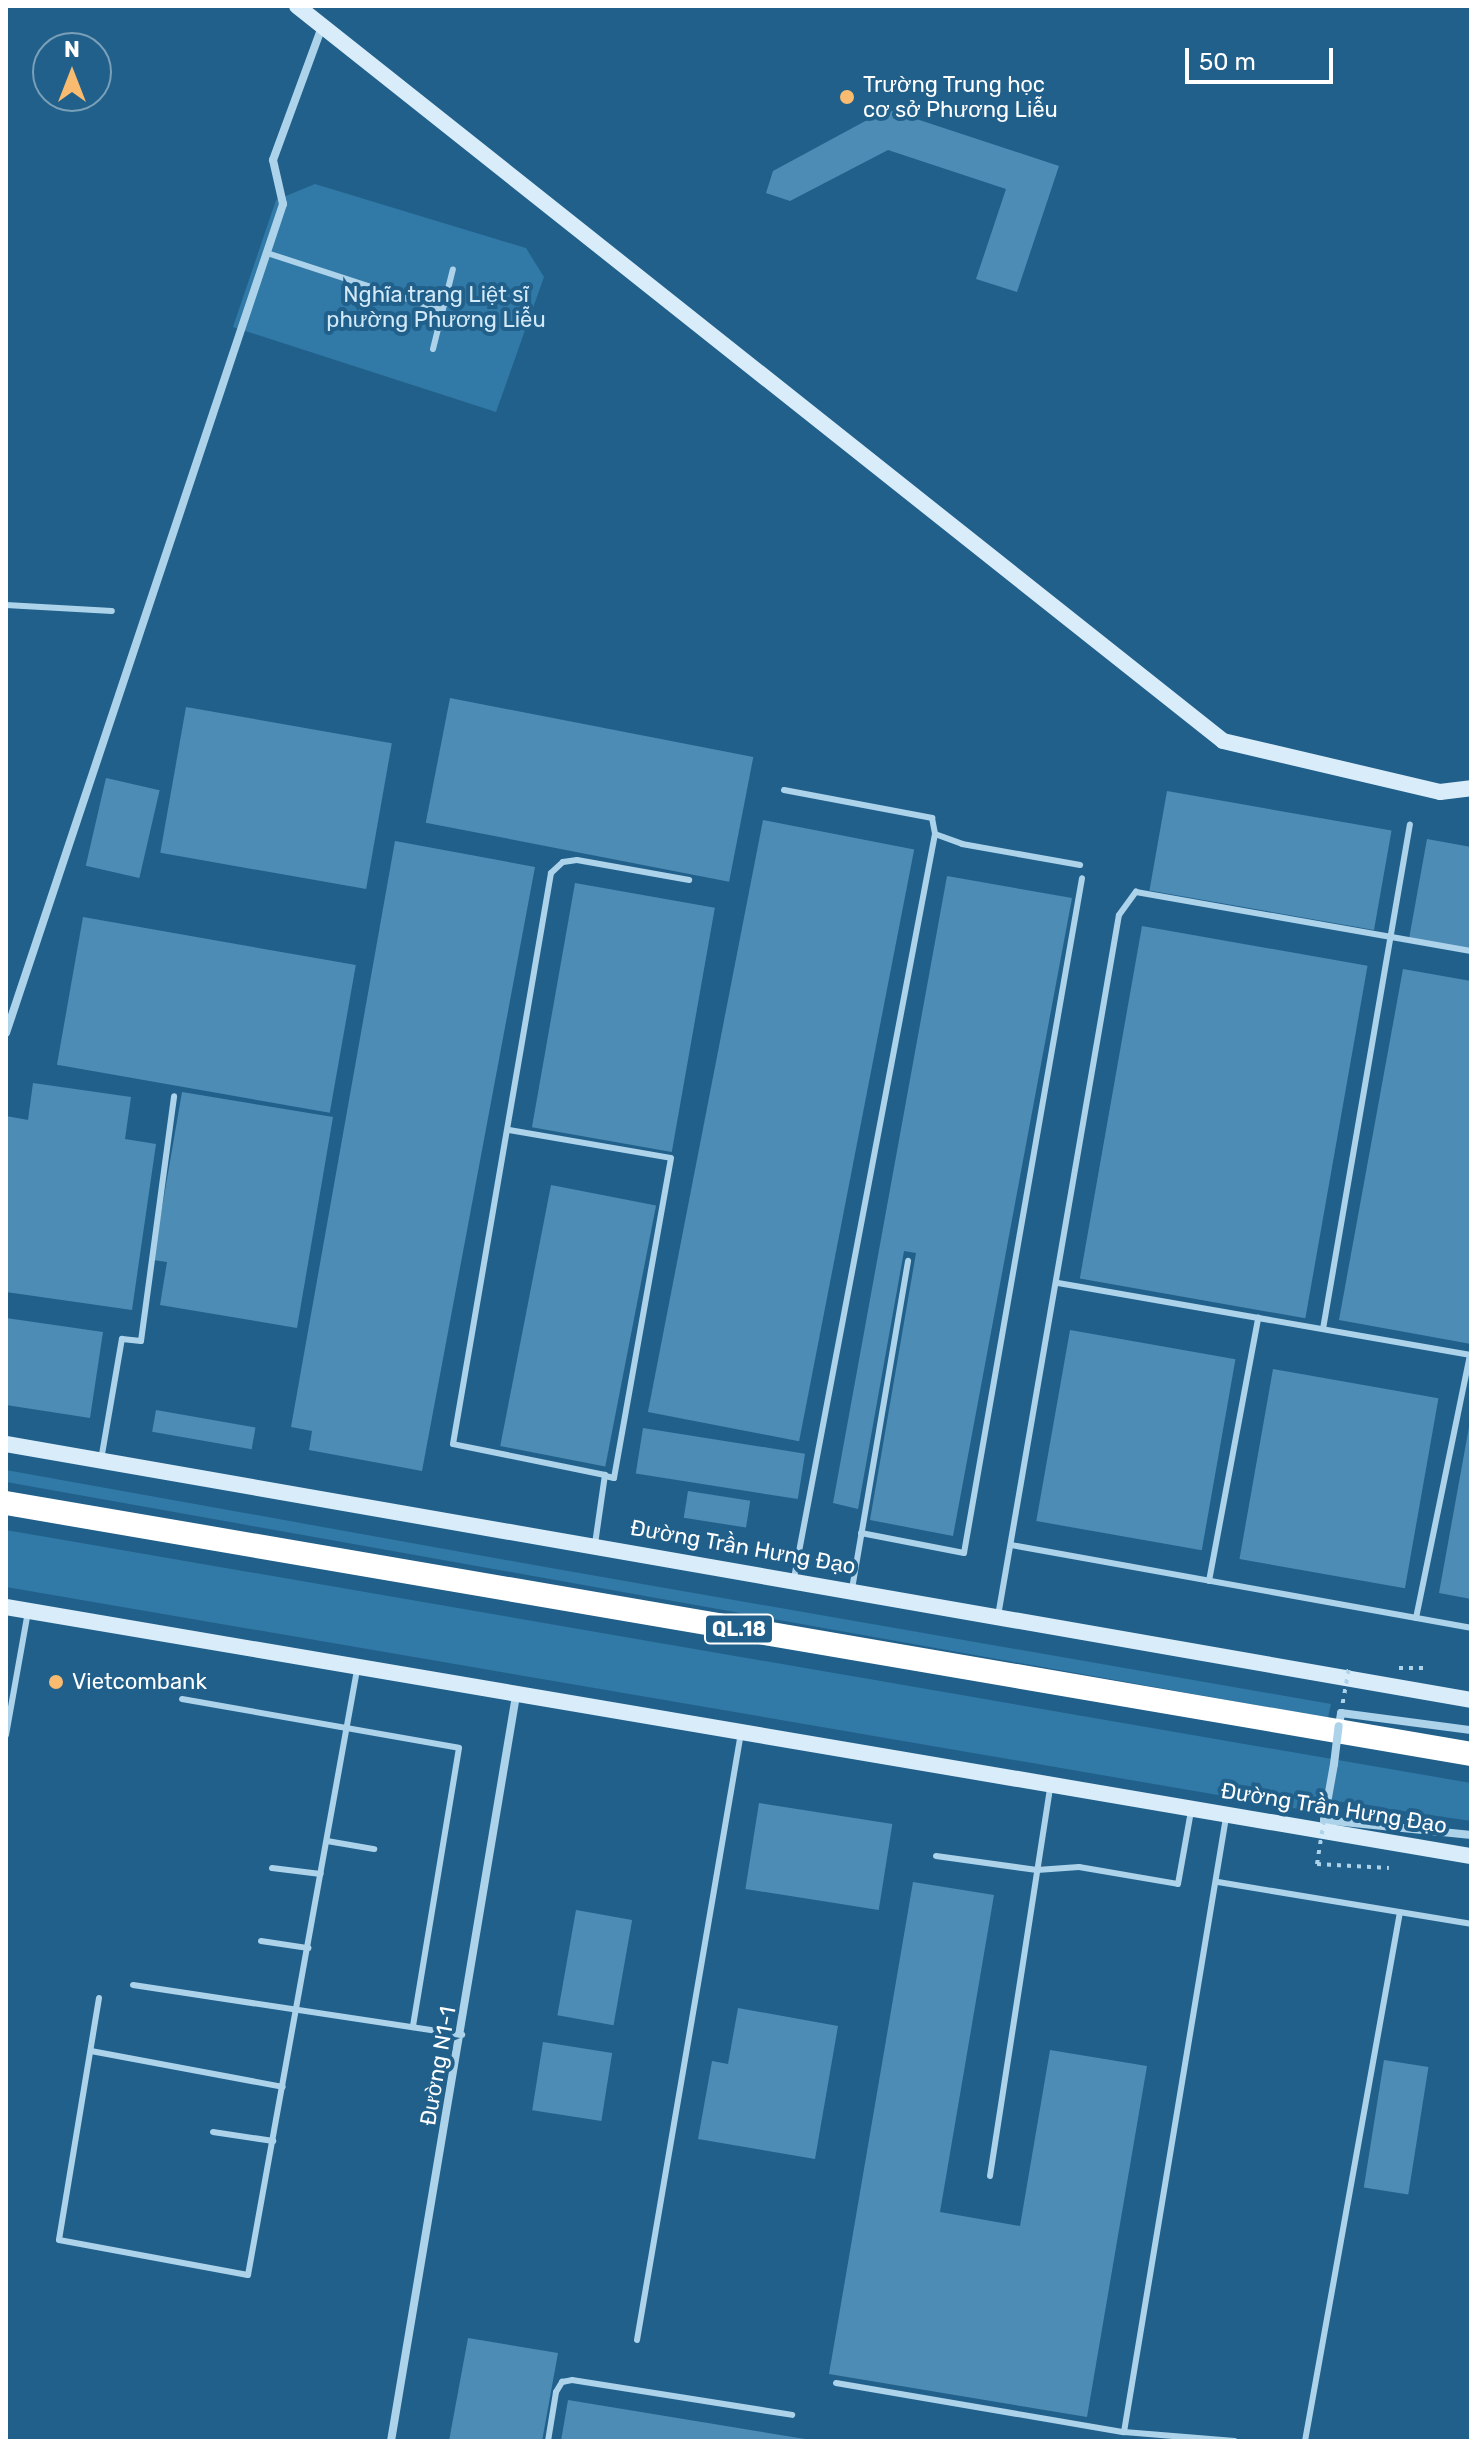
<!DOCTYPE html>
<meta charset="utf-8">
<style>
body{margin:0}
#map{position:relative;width:1477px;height:2447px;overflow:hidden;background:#21608b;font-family:Rubik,sans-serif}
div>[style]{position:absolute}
.green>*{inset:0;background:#3179a6}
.building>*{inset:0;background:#4d8cb4;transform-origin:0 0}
.path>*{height:4px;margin-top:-2px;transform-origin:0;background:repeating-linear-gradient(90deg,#add3eb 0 4px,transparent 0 10px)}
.lane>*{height:6px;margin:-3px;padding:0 3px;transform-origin:3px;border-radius:3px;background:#add3eb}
.street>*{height:8px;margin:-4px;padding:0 4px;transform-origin:4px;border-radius:4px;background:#add3eb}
.secondary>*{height:16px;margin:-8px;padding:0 8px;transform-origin:8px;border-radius:8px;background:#d9ecf9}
.highway>*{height:24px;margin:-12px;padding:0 12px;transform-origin:12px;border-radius:12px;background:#fff}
.path-bridge>*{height:4px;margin-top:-2px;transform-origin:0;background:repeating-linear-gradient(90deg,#add3eb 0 4px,transparent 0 10px)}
.street-bridge>*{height:8px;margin:-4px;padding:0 4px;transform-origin:4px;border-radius:4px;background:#add3eb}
.dots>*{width:22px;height:22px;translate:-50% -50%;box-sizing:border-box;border:4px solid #21608b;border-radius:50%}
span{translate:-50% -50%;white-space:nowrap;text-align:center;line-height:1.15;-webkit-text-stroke:8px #21608b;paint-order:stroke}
.shield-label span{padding:2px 6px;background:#21608b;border:2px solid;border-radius:6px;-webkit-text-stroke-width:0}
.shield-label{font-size:20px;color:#fff;font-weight:700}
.poi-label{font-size:22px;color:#fff}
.left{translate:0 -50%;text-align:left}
.park-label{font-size:22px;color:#d2e9f8}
.street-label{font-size:22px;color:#fff}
.frame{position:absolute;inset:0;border:8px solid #fff;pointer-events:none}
.north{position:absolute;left:32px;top:32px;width:80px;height:80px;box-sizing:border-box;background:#21608b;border:2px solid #7aa0b9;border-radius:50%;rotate:0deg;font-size:22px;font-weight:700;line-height:32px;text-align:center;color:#fff}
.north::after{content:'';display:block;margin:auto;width:28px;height:36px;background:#f8bb6f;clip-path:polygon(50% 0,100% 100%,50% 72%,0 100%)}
.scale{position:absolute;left:1185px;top:48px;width:148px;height:36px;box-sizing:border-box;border:4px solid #fff;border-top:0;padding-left:10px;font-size:24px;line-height:28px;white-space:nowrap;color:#fff;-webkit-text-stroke:6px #21608b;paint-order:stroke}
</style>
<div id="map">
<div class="green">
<div style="clip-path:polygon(315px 184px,526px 248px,544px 277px,496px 412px,233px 327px,276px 200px)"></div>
<div style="clip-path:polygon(6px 1470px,551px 1568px,1331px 1704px,1328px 1718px,6px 1482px)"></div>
<div style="clip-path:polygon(6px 1530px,1471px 1783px,1471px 1821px,1315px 1798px,1311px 1811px,6px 1587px)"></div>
</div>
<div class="building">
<div style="clip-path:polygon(874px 105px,1059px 166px,1017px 292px,976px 279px,1006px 189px,888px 150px,790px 201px,766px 193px,773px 171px,869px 119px)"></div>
<div style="left:450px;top:698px;width:309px;height:127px;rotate:11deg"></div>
<div style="left:186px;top:707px;width:209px;height:148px;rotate:10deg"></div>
<div style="left:106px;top:778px;width:55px;height:90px;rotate:13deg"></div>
<div style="left:1167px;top:791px;width:228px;height:101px;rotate:10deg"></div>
<div style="left:763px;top:820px;width:154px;height:603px;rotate:11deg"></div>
<div style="clip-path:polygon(1427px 839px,1471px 847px,1471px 950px,1409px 939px)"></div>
<div style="clip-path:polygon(395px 841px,535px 867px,422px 1471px,309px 1450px,312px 1431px,291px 1427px)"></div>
<div style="clip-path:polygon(947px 876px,1072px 898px,953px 1536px,870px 1520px,916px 1253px,904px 1251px,858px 1509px,833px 1503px)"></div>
<div style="left:575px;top:883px;width:142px;height:248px;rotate:10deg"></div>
<div style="left:83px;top:917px;width:277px;height:150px;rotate:10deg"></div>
<div style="left:1142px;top:926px;width:229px;height:358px;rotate:10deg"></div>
<div style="clip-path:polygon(1403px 969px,1471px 981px,1471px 1344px,1339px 1320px)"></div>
<div style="clip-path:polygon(33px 1083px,131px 1097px,125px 1139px,156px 1144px,132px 1310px,6px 1292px,6px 1116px,28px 1120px)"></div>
<div style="clip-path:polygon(182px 1092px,333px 1117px,297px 1328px,160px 1305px,167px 1262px,153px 1260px)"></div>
<div style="left:551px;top:1185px;width:107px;height:266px;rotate:11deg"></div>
<div style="clip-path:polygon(6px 1318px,103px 1332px,90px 1418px,6px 1405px)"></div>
<div style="left:1070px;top:1330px;width:168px;height:194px;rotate:10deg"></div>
<div style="left:1273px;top:1369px;width:168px;height:193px;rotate:10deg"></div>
<div style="left:156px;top:1410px;width:101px;height:22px;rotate:10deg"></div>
<div style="clip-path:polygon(1469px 1427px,1471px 1427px,1471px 1599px,1439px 1593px)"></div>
<div style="left:643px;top:1428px;width:164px;height:46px;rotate:9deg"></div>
<div style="left:688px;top:1491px;width:63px;height:27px;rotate:9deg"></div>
<div style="left:759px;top:1803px;width:135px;height:87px;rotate:9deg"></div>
<div style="clip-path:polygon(913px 1882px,994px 1895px,940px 2212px,1020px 2226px,1050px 2050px,1147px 2066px,1087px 2417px,829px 2374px)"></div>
<div style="left:576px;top:1910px;width:57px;height:107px;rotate:10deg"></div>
<div style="clip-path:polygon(738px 2008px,838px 2026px,815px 2159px,698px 2139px,712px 2061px,728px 2064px)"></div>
<div style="left:543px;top:2042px;width:70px;height:69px;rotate:9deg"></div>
<div style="left:1384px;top:2060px;width:45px;height:129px;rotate:9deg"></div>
<div style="clip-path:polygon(468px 2338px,558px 2353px,542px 2441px,449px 2441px)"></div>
<div style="clip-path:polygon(568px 2400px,805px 2439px,805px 2441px,561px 2441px)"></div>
</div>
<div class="path">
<div style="left:1399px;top:1668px;width:25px"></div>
<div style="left:1317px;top:1864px;width:72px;rotate:3.2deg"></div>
</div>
<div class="lane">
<div style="left:267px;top:253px;width:183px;rotate:18.1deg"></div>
<div style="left:433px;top:349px;width:82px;rotate:-76deg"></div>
<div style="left:6px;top:605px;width:106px;rotate:3.2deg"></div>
<div style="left:784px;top:790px;width:151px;rotate:10.7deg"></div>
<div style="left:932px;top:818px;width:16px;rotate:79deg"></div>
<div style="left:935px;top:834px;width:29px;rotate:20deg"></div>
<div style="left:962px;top:844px;width:120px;rotate:10.1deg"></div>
<div style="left:509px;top:1130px;width:164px;rotate:9.8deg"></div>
<div style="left:671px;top:1158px;width:325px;rotate:100.1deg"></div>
<div style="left:614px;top:1478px;width:9px;rotate:-167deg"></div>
<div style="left:1058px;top:1283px;width:419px;rotate:9.9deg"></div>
<div style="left:1323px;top:1329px;width:512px;rotate:-80.23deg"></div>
<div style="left:101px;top:1460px;width:123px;rotate:-80.2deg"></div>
<div style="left:122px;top:1339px;width:19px;rotate:6deg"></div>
<div style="left:141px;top:1341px;width:247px;rotate:-82.3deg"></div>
<div style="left:861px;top:1533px;width:105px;rotate:11deg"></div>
<div style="left:964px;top:1553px;width:685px;rotate:-80.08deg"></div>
<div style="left:595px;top:1544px;width:70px;rotate:-81.8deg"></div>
<div style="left:605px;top:1475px;width:155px;rotate:-168.5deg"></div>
<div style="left:453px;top:1444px;width:579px;rotate:-80.26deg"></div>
<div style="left:551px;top:873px;width:16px;rotate:-43deg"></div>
<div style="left:563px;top:862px;width:14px;rotate:-8deg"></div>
<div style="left:577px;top:860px;width:114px;rotate:10.1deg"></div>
<div style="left:1011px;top:1545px;width:467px;rotate:10.2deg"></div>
<div style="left:794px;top:1578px;width:757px;rotate:-79.27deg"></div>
<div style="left:1209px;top:1581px;width:268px;rotate:-79.4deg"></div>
<div style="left:852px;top:1589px;width:333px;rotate:-80.3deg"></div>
<div style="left:998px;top:1616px;width:711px;rotate:-80.21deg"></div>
<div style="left:1119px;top:915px;width:29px;rotate:-54deg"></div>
<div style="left:1136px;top:892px;width:340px;rotate:10deg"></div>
<div style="left:1416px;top:1618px;width:269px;rotate:-78.4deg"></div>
<div style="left:182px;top:1699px;width:281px;rotate:10deg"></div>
<div style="left:459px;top:1748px;width:283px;rotate:99.4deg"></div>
<div style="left:6px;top:1735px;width:126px;rotate:-79.9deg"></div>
<div style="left:327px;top:1841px;width:48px;rotate:9.7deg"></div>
<div style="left:936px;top:1856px;width:102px;rotate:7.9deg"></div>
<div style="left:1037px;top:1870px;width:42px;rotate:-4.1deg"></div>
<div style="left:1079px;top:1867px;width:100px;rotate:9.7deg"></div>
<div style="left:1178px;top:1884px;width:74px;rotate:-79.9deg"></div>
<div style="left:272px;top:1868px;width:49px;rotate:7deg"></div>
<div style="left:1218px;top:1882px;width:256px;rotate:9.4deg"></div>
<div style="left:261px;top:1941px;width:48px;rotate:8.5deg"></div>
<div style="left:133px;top:1985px;width:333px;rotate:8.6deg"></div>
<div style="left:99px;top:1998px;width:245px;rotate:99.4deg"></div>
<div style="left:59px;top:2240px;width:192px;rotate:10.5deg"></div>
<div style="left:248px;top:2275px;width:615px;rotate:-79.79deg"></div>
<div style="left:91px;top:2051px;width:195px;rotate:10.6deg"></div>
<div style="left:213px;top:2132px;width:61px;rotate:8.5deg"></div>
<div style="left:990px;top:2176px;width:394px;rotate:-81.2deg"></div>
<div style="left:637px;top:2340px;width:616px;rotate:-80.28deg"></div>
<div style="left:836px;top:2383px;width:292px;rotate:9.7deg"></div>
<div style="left:1124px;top:2432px;width:111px;rotate:4.6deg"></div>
<div style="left:1124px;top:2432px;width:623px;rotate:-80.58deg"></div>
<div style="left:548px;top:2441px;width:50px;rotate:-80.7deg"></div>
<div style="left:556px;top:2392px;width:12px;rotate:-59deg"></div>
<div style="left:562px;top:2382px;width:10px;rotate:-11deg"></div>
<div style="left:572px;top:2380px;width:223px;rotate:9deg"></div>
<div style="left:1305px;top:2441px;width:537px;rotate:-79.82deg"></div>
</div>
<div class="street">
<div style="left:6px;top:1033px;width:874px;rotate:-71.52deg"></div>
<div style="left:283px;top:204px;width:45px;rotate:-102.8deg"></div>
<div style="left:273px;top:160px;width:142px;rotate:-69.8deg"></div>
<div style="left:1339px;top:1726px;width:13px;rotate:-81deg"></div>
<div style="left:1341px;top:1713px;width:131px;rotate:7.5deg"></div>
<div style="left:1334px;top:1764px;width:57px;rotate:100.1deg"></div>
<div style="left:1324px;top:1820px;width:148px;rotate:5.8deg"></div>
<div style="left:391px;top:2441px;width:755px;rotate:-80.48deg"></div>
</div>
<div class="secondary">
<div style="left:297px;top:6px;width:1182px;rotate:38.44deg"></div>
<div style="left:1223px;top:741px;width:223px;rotate:13.2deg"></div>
<div style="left:1440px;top:792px;width:31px;rotate:-7deg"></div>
<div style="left:6px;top:1444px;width:1487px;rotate:9.91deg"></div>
<div style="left:6px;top:1607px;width:1486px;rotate:9.65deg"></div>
</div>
<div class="highway">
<div style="left:6px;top:1503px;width:1486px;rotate:9.72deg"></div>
</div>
<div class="path-bridge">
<div style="left:1341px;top:1713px;width:47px;rotate:-80.1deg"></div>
<div style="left:1317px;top:1864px;width:45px;rotate:-81deg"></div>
</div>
<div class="street-bridge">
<div style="left:1334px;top:1764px;width:38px;rotate:-83deg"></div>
</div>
<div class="dots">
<div style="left:847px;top:97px;background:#f8bb6f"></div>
<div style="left:56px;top:1682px;background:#f8bb6f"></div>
</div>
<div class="shield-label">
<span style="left:739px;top:1629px">QL.18</span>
</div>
<div class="poi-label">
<span class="left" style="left:863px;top:97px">Trường Trung học<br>cơ sở Phương Liễu</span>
<span class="left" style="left:72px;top:1682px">Vietcombank</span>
</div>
<div class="park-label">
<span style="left:436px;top:307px">Nghĩa trang Liệt sĩ<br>phường Phương Liễu</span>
</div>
<div class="street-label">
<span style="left:743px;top:1547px;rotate:10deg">Đường Trần Hưng Đạo</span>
<span style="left:1334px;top:1808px;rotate:9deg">Đường Trần Hưng Đạo</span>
<span style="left:438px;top:2066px;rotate:-80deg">Đường N1-1</span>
</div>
<div class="frame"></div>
<div class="north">N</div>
<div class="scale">50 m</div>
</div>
